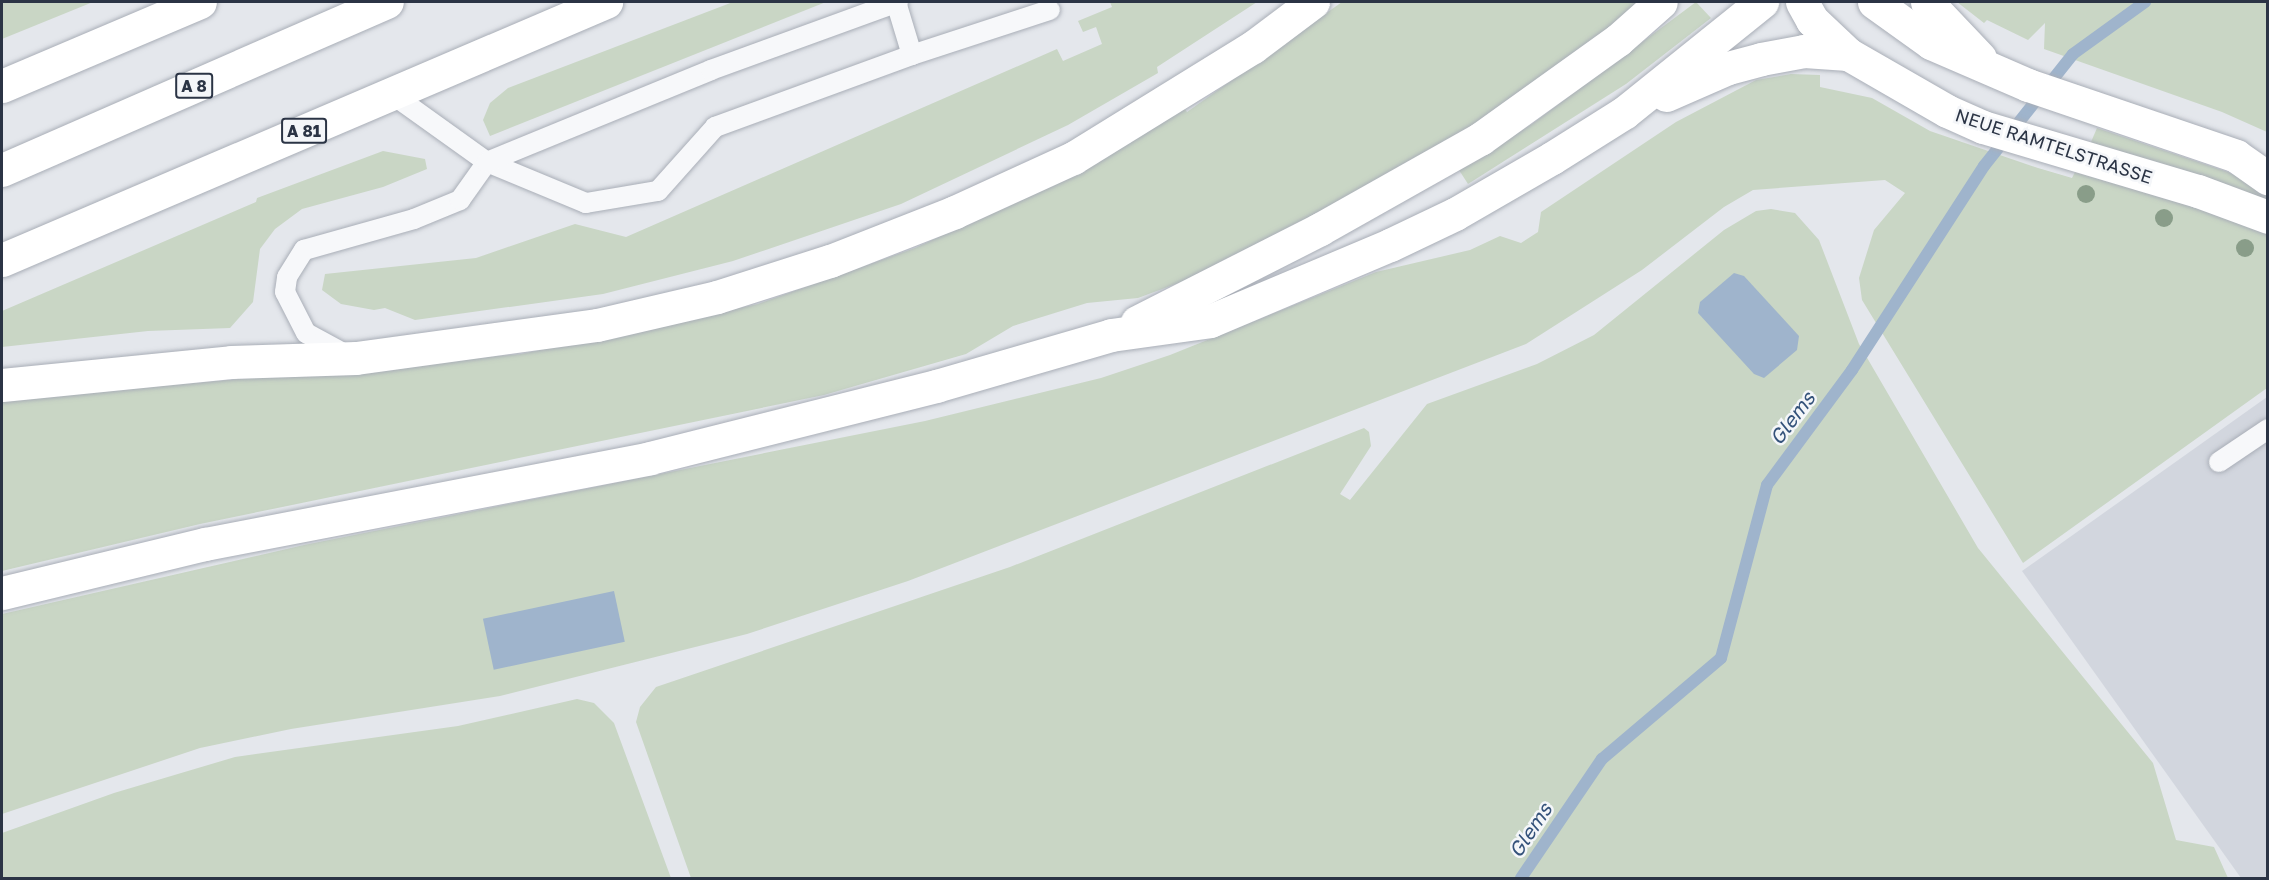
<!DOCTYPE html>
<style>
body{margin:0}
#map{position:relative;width:2269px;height:880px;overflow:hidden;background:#e4e7ec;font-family:"Golos Text",sans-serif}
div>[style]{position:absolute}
.built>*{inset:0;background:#d2d6de}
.green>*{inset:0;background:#c9d6c5}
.water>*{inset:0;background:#9fb4cc;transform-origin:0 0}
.stream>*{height:12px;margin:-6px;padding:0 6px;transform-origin:6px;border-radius:6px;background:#9fb4cc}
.roads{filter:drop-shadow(0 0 2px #a9aeb7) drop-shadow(0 0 2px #a9aeb7)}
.lane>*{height:20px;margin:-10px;padding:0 10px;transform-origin:10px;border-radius:10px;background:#f7f8fa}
.secondary>*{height:33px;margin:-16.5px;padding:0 16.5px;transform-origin:16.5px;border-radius:16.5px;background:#fff}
.highway>*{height:33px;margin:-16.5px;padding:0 16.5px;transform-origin:16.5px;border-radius:16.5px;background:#fff}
.trees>*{width:18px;height:18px;margin:-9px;border-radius:50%;background:#899d89}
span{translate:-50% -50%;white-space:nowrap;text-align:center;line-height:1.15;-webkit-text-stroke:5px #f4f6f9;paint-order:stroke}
.shield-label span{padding:2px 4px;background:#f4f6f9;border:2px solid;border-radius:4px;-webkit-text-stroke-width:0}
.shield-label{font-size:16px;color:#2b3445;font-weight:700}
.street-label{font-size:18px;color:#2b3445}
.water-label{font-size:20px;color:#34527a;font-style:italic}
.frame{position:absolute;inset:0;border:3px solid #2b3445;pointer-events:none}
</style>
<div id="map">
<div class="built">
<div style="clip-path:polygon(2267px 397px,2267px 878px,2241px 878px,2022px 571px)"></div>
</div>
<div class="green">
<div style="clip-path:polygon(2px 2px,93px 2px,2px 39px)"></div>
<div style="clip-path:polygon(733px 2px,826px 2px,490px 136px,483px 120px,490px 103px,508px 88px)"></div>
<div style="clip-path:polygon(1110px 2px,1257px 2px,1157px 67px,1158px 73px,1068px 125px,901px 204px,733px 261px,603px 294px,415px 320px,385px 308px,374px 310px,341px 304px,322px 290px,325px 274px,476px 258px,575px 224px,626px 237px,1057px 49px,1063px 61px,1102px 44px,1096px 27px,1083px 32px,1078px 21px,1112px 7px)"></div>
<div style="clip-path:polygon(1342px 2px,1642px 2px,1538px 85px,1441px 150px,1208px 272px,1138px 298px,1087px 303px,1013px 326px,966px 354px,824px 395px,200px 524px,2px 571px,2px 400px,521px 354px,758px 304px,915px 248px,1025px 197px,1184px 108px,1187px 112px)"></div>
<div style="clip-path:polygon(1696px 2px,1711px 18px,1626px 84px,1468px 184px,1459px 170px,1532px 124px)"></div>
<div style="clip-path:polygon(1957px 2px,2267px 2px,2267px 132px,2222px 112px,2044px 49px,2045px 23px,2028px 40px,1987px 20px,1984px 23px)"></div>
<div style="clip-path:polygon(1791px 74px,1820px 75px,1820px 87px,1872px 98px,1930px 131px,2038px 168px,2072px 178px,2075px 172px,2267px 229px,2267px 388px,2023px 563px,1862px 300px,1859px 278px,1874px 230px,1905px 193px,1885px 180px,1753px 190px,1724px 207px,1642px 270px,1526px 344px,908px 581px,747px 634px,500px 696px,291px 729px,200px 748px,2px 814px,2px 614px,304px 545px,925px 421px,1101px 378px,1170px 355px,1376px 272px,1470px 250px,1500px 236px,1521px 243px,1538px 232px,1541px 212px,1676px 122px,1756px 80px)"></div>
<div style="clip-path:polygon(2097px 128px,2228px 172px,2267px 190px,2267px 202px,2088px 149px)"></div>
<div style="clip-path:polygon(383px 151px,425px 159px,427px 169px,383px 187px,302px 209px,275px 229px,260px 249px,253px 302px,230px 328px,148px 331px,2px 347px,2px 311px,256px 202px,257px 198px)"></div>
<div style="clip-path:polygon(1771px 209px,1795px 213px,1819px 240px,1859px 344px,1978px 548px,2153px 763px,2176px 840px,2214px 847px,2228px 878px,691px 878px,636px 722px,640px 707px,656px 687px,1010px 567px,1364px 428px,1369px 432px,1371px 446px,1340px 494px,1350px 500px,1427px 404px,1537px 364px,1594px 335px,1724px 230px,1756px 211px)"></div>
<div style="clip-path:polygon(577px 699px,594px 703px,614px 723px,671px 878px,2px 878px,2px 833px,114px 793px,235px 757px,458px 726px)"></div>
</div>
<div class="water">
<div style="clip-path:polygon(1734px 273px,1744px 276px,1799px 336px,1797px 350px,1764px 378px,1754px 374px,1698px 313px,1700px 302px)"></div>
<div style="left:614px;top:591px;width:52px;height:134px;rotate:78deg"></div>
</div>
<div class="stream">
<div style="left:1521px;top:878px;width:144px;rotate:-55.8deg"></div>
<div style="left:1602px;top:759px;width:156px;rotate:-40.3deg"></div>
<div style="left:1721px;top:658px;width:179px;rotate:-75.1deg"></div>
<div style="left:1767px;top:485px;width:143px;rotate:-53.5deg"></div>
<div style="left:1852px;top:370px;width:243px;rotate:-57.1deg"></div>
<div style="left:1984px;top:166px;width:143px;rotate:-51.5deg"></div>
<div style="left:2073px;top:54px;width:89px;rotate:-35.8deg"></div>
</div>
<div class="roads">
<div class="lane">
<div style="left:912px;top:55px;width:145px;rotate:-18.1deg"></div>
<div style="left:392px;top:94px;width:117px;rotate:35.6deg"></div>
<div style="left:487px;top:162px;width:107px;rotate:22.5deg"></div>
<div style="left:586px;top:203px;width:73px;rotate:-9.5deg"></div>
<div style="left:658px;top:191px;width:86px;rotate:-48.3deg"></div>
<div style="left:715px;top:127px;width:210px;rotate:-20.1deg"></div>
<div style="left:912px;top:55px;width:55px;rotate:-106.8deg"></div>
<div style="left:345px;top:354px;width:44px;rotate:-151.7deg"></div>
<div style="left:306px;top:333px;width:46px;rotate:-117.1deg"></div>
<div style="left:285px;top:292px;width:15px;rotate:-82deg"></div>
<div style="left:287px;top:277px;width:32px;rotate:-58deg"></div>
<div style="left:304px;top:250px;width:114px;rotate:-15.7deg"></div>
<div style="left:414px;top:219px;width:50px;rotate:-22.4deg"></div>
<div style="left:460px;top:200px;width:47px;rotate:-54.6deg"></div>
<div style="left:487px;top:162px;width:242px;rotate:-22.3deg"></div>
<div style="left:711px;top:70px;width:199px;rotate:-20deg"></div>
<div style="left:2219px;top:462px;width:59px;rotate:-34deg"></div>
</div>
<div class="secondary">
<div style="left:1802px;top:2px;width:21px;rotate:61deg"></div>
<div style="left:1812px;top:20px;width:50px;rotate:43.4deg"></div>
<div style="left:1848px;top:54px;width:114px;rotate:29.9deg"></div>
<div style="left:1947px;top:111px;width:39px;rotate:24deg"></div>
<div style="left:1983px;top:127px;width:224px;rotate:16.6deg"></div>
<div style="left:2198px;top:191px;width:75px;rotate:20.4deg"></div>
<div style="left:1874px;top:2px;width:70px;rotate:35.7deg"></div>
<div style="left:1931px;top:43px;width:106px;rotate:23.4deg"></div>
<div style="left:2028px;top:85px;width:220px;rotate:18.8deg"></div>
<div style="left:2236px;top:156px;width:39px;rotate:35deg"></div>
<div style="left:1927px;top:2px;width:77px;rotate:46.6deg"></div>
<div style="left:1666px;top:95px;width:68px;rotate:-23.5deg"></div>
<div style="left:1728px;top:68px;width:34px;rotate:-15deg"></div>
<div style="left:1761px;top:59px;width:44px;rotate:-10.5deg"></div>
<div style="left:1804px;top:51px;width:44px;rotate:3.9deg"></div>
<div style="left:1137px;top:322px;width:205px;rotate:-26.9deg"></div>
<div style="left:1320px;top:229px;width:184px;rotate:-29.4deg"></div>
<div style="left:1480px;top:139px;width:170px;rotate:-35.7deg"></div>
<div style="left:1618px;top:40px;width:57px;rotate:-41.5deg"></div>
<div style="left:2px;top:593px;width:209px;rotate:-13.6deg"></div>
<div style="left:205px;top:544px;width:453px;rotate:-10.9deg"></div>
<div style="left:650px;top:458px;width:295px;rotate:-14.1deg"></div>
<div style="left:936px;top:386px;width:182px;rotate:-16.2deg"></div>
<div style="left:1111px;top:335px;width:100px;rotate:-8deg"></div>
<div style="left:1210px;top:321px;width:195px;rotate:-22.9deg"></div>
<div style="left:1390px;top:245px;width:72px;rotate:-25.5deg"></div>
<div style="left:1455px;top:214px;width:112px;rotate:-30deg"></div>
<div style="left:1552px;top:158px;width:86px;rotate:-32.2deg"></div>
<div style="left:1625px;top:112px;width:176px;rotate:-38.8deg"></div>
</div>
<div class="highway">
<div style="left:2px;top:86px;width:215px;rotate:-23deg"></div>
<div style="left:2px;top:170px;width:420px;rotate:-23.6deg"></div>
<div style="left:2px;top:260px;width:657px;rotate:-23.13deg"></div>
<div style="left:2px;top:385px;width:230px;rotate:-5.7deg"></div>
<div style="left:231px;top:362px;width:125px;rotate:-1.8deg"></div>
<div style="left:356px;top:358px;width:243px;rotate:-7.8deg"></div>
<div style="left:597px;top:325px;width:123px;rotate:-13.1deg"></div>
<div style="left:717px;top:297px;width:119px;rotate:-17.7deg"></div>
<div style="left:830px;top:261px;width:134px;rotate:-21.4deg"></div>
<div style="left:955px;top:212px;width:130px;rotate:-24.6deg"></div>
<div style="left:1073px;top:158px;width:211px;rotate:-31.7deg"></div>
<div style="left:1253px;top:47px;width:75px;rotate:-36.9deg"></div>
</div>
</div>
<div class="trees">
<div style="left:2086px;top:194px"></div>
<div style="left:2164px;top:218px"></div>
<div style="left:2245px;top:248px"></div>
</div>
<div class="shield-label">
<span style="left:194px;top:86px">A 8</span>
<span style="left:304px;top:131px">A 81</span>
</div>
<div class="street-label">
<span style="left:2054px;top:146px;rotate:18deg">NEUE RAMTELSTRASSE</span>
</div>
<div class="water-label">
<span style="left:1792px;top:418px;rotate:-53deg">Glems</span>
<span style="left:1530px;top:830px;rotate:-56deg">Glems</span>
</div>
<div class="frame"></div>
</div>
